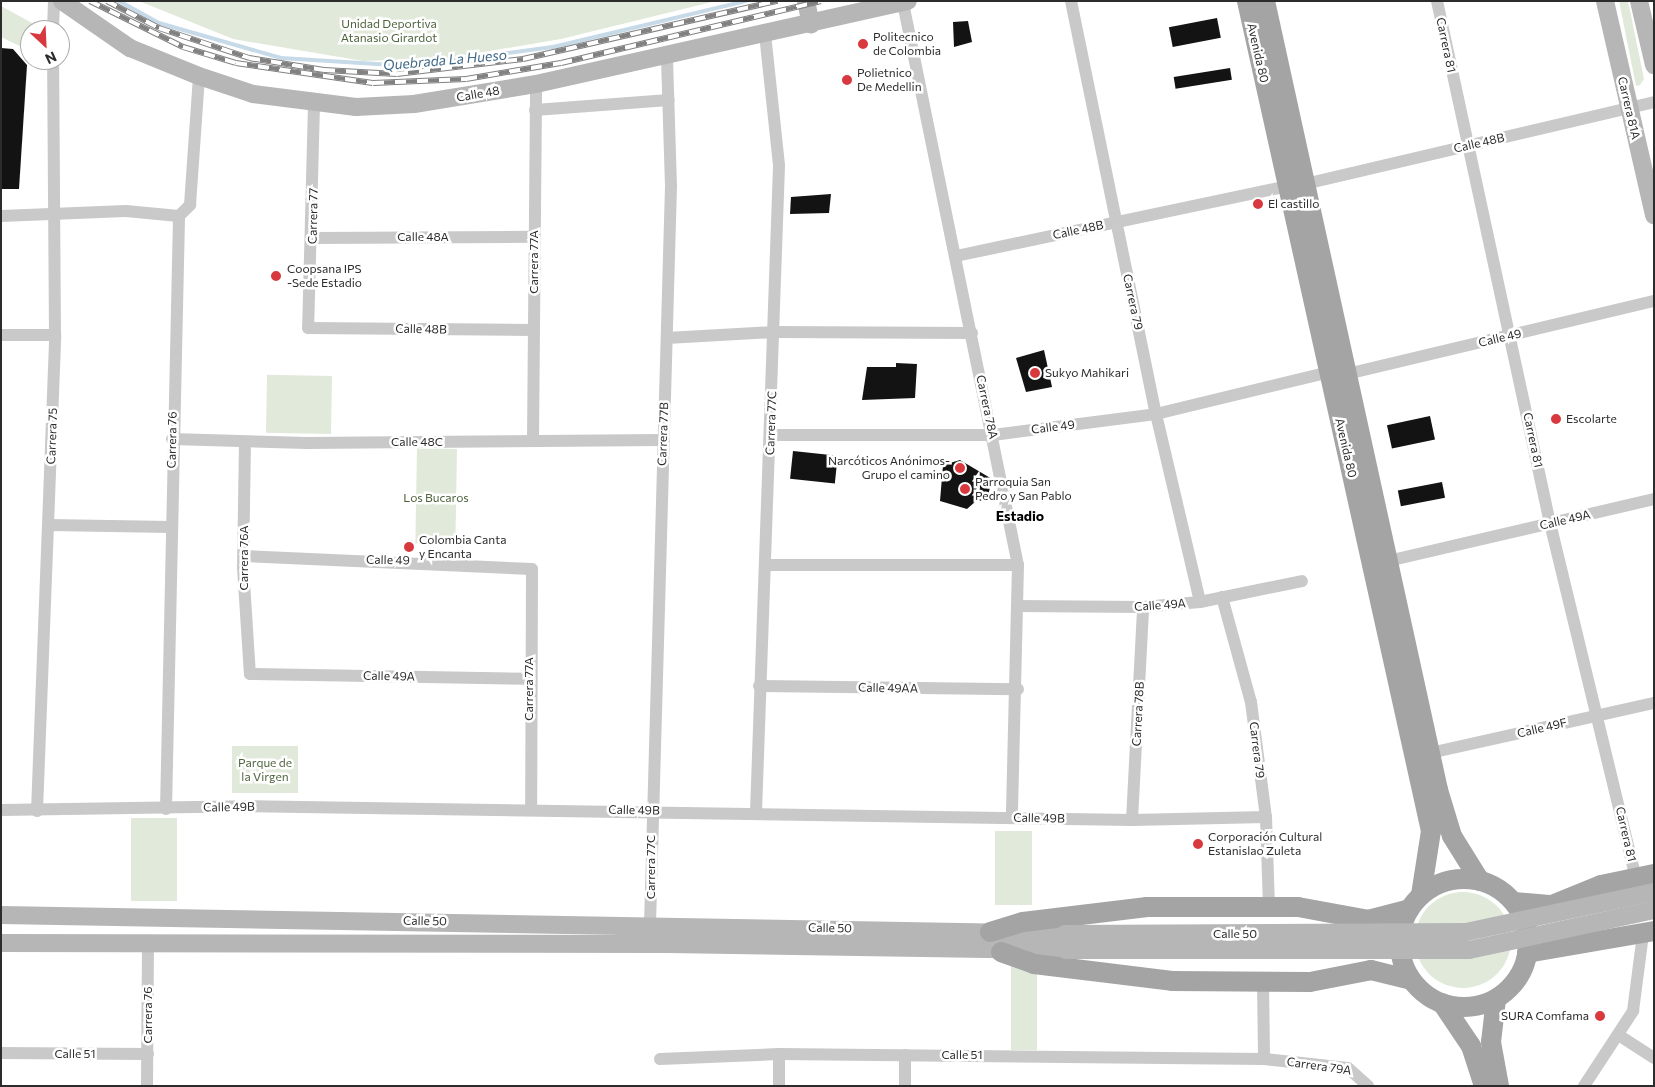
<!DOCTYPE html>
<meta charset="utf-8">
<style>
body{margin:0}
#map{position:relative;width:1655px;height:1087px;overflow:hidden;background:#fff;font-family:Commissioner,sans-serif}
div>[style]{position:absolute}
.green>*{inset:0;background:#e1e9da;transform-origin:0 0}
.round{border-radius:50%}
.stream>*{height:4px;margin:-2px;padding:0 2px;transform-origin:2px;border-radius:2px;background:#c7dae8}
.building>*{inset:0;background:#131313;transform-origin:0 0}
.street>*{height:12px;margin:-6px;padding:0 6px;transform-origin:6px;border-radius:6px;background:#c9c9c9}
.secondary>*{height:18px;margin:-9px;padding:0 9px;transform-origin:9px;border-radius:9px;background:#b6b6b6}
.primary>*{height:20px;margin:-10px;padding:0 10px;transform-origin:10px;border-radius:10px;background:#a4a4a4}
.primary>.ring{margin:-10px;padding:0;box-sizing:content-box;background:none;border:20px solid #a4a4a4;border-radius:50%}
.rail>*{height:5.5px;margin-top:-2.75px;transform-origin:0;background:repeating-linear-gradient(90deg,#fff 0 11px,#818181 0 22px);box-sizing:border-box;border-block:1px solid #818181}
.secondary-bridge>*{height:18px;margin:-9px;padding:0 9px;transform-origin:9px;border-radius:9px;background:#b6b6b6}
.dots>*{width:14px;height:14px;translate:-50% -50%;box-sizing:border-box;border:2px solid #fff;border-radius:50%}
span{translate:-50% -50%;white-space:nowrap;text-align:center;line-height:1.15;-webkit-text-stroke:5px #fff;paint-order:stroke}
.park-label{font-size:12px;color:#4e643d}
.poi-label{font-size:12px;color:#2c2c2c}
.left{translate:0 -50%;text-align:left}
.right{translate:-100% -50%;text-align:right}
.street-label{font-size:12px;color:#2c2c2c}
.water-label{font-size:14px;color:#406988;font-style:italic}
.neighbourhood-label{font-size:14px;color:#000;font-weight:700}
.frame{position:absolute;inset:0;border:2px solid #2c2c2c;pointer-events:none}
.north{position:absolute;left:20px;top:20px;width:50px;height:50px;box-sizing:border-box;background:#fff;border:1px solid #ababab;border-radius:50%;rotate:155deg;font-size:14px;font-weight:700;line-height:20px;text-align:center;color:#2c2c2c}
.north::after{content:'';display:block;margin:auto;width:18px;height:22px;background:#d8393f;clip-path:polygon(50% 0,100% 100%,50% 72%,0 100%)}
</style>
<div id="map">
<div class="green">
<div style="clip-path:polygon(139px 1px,716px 1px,561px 39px,448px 58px,363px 61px,233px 39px)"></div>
<div style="clip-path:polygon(1619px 1px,1628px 1px,1644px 79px,1640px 85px,1636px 86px)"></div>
<div style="clip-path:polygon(1px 6px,41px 28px,30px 30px,30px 51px,1px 37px)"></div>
<div style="left:332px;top:376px;width:58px;height:65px;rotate:91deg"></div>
<div style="left:457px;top:449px;width:95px;height:40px;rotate:91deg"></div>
<div style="left:298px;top:746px;width:47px;height:66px;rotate:90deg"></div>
<div style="left:131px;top:818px;width:46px;height:83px"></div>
<div style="left:995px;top:831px;width:37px;height:74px"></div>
<div class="round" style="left:1415px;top:892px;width:96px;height:96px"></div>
<div style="left:1011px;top:950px;width:26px;height:100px"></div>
</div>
<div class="stream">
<div style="left:119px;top:1px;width:46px;rotate:28.8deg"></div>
<div style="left:159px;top:23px;width:127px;rotate:16deg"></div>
<div style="left:281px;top:58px;width:128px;rotate:3.6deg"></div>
<div style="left:409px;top:66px;width:145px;rotate:-7.5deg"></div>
<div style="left:553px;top:47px;width:198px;rotate:-13.4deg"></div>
</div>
<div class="building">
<div style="left:1217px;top:18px;width:20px;height:49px;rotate:79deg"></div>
<div style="clip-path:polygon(968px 21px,972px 42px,954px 47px,953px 22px)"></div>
<div style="clip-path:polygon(1px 48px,13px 49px,27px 65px,19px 189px,1px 189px)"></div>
<div style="left:1230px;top:68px;width:12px;height:57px;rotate:81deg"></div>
<div style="clip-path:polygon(831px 194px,829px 213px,790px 214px,791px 197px)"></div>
<div style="clip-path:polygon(1044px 350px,1052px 387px,1026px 392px,1016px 358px)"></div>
<div style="clip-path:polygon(896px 363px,917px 364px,915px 398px,862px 400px,867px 367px,896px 367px)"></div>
<div style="left:1430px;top:416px;width:24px;height:44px;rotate:78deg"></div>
<div style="left:793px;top:451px;width:45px;height:28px;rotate:6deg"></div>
<div style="clip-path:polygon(960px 460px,992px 479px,987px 500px,976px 501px,967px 509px,940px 501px,943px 465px)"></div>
<div style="left:1442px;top:482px;width:16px;height:45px;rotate:79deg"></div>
</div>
<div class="street">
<div style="left:1071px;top:1px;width:422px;rotate:78.4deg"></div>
<div style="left:1156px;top:414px;width:193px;rotate:76.8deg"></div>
<div style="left:1437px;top:1px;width:534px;rotate:77.79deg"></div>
<div style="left:1550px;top:523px;width:365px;rotate:76.4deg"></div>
<div style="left:903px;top:3px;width:574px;rotate:78.44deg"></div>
<div style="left:1018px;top:565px;width:252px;rotate:91.4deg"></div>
<div style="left:53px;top:30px;width:29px;rotate:-88deg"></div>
<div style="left:314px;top:104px;width:224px;rotate:91.5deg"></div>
<div style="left:308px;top:328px;width:226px;rotate:0.5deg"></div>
<div style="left:535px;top:110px;width:134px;rotate:-4.3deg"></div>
<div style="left:1305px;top:184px;width:359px;rotate:-13.2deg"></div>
<div style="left:1px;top:216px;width:125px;rotate:-2.3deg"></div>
<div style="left:126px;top:211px;width:53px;rotate:5.4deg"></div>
<div style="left:313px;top:238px;width:221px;rotate:-0.3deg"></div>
<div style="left:956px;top:256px;width:339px;rotate:-11.9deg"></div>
<div style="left:1px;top:335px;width:54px"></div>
<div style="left:667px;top:338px;width:108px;rotate:-3.2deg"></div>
<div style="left:775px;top:332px;width:197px;rotate:0.3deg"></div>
<div style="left:1347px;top:374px;width:316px;rotate:-13.4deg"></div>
<div style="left:771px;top:435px;width:222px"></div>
<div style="left:993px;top:435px;width:164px;rotate:-7.3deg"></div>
<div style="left:1156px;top:414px;width:178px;rotate:-13.6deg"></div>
<div style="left:172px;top:439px;width:135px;rotate:1.7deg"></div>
<div style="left:307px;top:443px;width:356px;rotate:-0.5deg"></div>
<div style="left:533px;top:441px;width:357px;rotate:-89.5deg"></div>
<div style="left:245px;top:442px;width:125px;rotate:90.9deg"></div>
<div style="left:243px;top:567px;width:107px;rotate:86.3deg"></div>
<div style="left:250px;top:674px;width:279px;rotate:1deg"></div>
<div style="left:49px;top:525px;width:122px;rotate:0.9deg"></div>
<div style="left:244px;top:556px;width:288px;rotate:2.6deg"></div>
<div style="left:532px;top:569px;width:240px;rotate:90.2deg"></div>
<div style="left:1388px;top:561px;width:273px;rotate:-13.1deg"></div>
<div style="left:768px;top:565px;width:250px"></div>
<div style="left:1222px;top:597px;width:109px;rotate:74.6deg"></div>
<div style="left:1251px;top:702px;width:116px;rotate:82.6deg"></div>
<div style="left:1266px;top:817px;width:89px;rotate:88.1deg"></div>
<div style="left:1017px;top:606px;width:126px;rotate:0.5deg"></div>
<div style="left:1143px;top:607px;width:57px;rotate:-5deg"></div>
<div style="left:1200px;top:602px;width:104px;rotate:-11.6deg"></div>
<div style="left:759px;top:686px;width:259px;rotate:0.7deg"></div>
<div style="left:1430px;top:753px;width:230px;rotate:-12.6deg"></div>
<div style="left:166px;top:809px;width:593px;rotate:-88.74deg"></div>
<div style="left:179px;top:216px;width:16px;rotate:-45deg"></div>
<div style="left:190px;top:205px;width:129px;rotate:-86deg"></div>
<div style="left:1px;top:810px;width:243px;rotate:-0.9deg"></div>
<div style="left:244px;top:806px;width:888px;rotate:0.9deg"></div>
<div style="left:1132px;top:820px;width:134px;rotate:-1.3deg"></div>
<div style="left:37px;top:811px;width:476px;rotate:-87.8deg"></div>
<div style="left:55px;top:335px;width:275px;rotate:-90.4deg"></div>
<div style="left:756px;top:812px;width:647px;rotate:-87.96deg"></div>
<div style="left:779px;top:165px;width:132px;rotate:-96.1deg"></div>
<div style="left:1132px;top:820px;width:213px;rotate:-87deg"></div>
<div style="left:650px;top:924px;width:738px;rotate:-88.37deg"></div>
<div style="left:671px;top:186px;width:129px;rotate:-91.8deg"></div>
<div style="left:1263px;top:983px;width:76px;rotate:89.2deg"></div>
<div style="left:1620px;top:1036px;width:40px;rotate:32.9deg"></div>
<div style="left:1px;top:1053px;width:147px;rotate:0.4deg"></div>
<div style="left:660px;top:1059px;width:119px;rotate:-2.4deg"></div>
<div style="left:779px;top:1054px;width:485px;rotate:0.6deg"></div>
<div style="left:1264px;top:1059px;width:84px;rotate:6.1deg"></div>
<div style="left:1348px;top:1068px;width:27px;rotate:42deg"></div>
<div style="left:147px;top:1086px;width:141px;rotate:-89.6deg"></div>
<div style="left:779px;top:1086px;width:32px;rotate:-90deg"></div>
<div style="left:905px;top:1086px;width:31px;rotate:-90deg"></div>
<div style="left:1584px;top:1086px;width:90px;rotate:-56.8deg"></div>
<div style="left:1633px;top:1011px;width:78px;rotate:-82.6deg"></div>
</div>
<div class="secondary">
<div style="left:62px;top:1px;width:83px;rotate:34.7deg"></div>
<div style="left:130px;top:48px;width:74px;rotate:22.1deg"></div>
<div style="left:199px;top:76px;width:57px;rotate:18.4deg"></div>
<div style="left:253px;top:94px;width:104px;rotate:7.2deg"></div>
<div style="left:356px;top:107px;width:58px;rotate:-3deg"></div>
<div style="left:414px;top:104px;width:124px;rotate:-9.3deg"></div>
<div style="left:536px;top:84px;width:381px;rotate:-12.6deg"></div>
<div style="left:806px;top:1px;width:24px;rotate:78deg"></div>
<div style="left:1605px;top:1px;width:220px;rotate:77.1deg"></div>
<div style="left:1639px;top:1px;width:66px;rotate:76.8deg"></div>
<div style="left:1px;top:915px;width:1064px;rotate:1.02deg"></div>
<div style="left:1px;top:943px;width:667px;rotate:0.09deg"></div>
<div style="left:668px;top:944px;width:398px;rotate:0.9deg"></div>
</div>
<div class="primary">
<div style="left:1247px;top:1px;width:850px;rotate:77.5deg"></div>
<div style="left:1431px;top:831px;width:65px;rotate:98.9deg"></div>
<div style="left:1265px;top:1px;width:808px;rotate:77.63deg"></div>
<div style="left:1438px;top:790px;width:48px;rotate:73.1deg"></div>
<div style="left:1452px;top:836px;width:53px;rotate:58.1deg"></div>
<div class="ring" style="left:1400px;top:879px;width:108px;height:108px"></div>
<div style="left:1514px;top:902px;width:38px;rotate:5deg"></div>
<div style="left:1552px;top:905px;width:53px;rotate:-22.2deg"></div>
<div style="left:1601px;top:885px;width:54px;rotate:-11.7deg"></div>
<div style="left:990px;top:932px;width:34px;rotate:-17deg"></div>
<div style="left:1023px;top:922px;width:125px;rotate:-6.9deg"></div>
<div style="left:1147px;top:907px;width:151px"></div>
<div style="left:1298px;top:907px;width:71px;rotate:10.5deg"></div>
<div style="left:1368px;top:920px;width:43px;rotate:-14.7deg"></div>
<div style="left:1001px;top:952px;width:35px;rotate:20deg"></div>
<div style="left:1034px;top:964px;width:139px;rotate:7deg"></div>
<div style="left:1172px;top:981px;width:138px;rotate:0.4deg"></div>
<div style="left:1310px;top:982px;width:62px;rotate:-11.1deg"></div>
<div style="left:1371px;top:970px;width:41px;rotate:14deg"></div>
<div style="left:1527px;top:953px;width:129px;rotate:-9.8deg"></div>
<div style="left:1496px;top:999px;width:43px;rotate:96.6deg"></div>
<div style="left:1491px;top:1042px;width:45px;rotate:79.7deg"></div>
<div style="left:1442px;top:1003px;width:52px;rotate:56deg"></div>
<div style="left:1471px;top:1046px;width:42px;rotate:72deg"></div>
</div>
<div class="rail">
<div style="left:90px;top:1px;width:104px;rotate:26.3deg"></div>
<div style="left:183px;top:47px;width:55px;rotate:16.8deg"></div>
<div style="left:236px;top:63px;width:138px;rotate:8.3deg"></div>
<div style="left:373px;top:83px;width:93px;rotate:-2.5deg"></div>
<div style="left:466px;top:79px;width:96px;rotate:-9.6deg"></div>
<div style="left:561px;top:63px;width:267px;rotate:-13.4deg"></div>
<div style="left:107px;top:1px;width:59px;rotate:27.4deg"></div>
<div style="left:159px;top:28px;width:95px;rotate:18.4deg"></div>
<div style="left:249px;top:58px;width:76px;rotate:9.1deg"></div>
<div style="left:324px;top:70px;width:73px;rotate:3.1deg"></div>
<div style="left:397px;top:74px;width:127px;rotate:-6.8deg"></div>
<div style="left:523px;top:59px;width:261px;rotate:-12.9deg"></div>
</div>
<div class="secondary-bridge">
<div style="left:1065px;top:934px;width:401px;rotate:-0.3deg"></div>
<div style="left:1466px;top:932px;width:192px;rotate:-12deg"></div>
<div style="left:1066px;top:950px;width:403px"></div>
<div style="left:1469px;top:950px;width:189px;rotate:-12.2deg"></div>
</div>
<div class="dots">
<div style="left:863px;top:44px;background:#d8393f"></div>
<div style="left:847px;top:80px;background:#d8393f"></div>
<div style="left:1258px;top:204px;background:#d8393f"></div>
<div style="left:276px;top:276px;background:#d8393f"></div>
<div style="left:1035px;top:373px;background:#d8393f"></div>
<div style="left:1556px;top:419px;background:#d8393f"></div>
<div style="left:960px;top:468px;background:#d8393f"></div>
<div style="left:965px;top:489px;background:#d8393f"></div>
<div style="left:409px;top:547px;background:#d8393f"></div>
<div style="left:1198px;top:844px;background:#d8393f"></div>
<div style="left:1600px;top:1016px;background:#d8393f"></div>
</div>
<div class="park-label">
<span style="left:389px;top:31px">Unidad Deportiva<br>Atanasio Girardot</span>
<span style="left:436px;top:498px">Los Bucaros</span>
<span style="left:265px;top:770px">Parque de<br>la Virgen</span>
</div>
<div class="poi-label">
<span class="left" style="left:873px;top:44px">Politecnico<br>de Colombia</span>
<span class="left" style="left:857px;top:80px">Polietnico<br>De Medellin</span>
<span class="left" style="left:1268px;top:204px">El castillo</span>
<span class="left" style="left:287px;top:276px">Coopsana IPS<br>-Sede Estadio</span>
<span class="left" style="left:1045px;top:373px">Sukyo Mahikari</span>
<span class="left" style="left:1566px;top:419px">Escolarte</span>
<span class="right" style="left:950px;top:468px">Narcóticos Anónimos-<br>Grupo el camino</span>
<span class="left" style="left:975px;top:489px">Parroquia San<br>Pedro y San Pablo</span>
<span class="left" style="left:419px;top:547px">Colombia Canta<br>y Encanta</span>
<span class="left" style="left:1208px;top:844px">Corporación Cultural<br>Estanislao Zuleta</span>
<span class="right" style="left:1589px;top:1016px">SURA Comfama</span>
</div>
<div class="street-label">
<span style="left:1446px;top:45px;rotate:78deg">Carrera 81</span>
<span style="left:1258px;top:53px;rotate:77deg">Avenida 80</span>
<span style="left:478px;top:94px;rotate:-10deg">Calle 48</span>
<span style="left:1629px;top:108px;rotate:77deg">Carrera 81A</span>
<span style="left:1479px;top:143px;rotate:-13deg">Calle 48B</span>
<span style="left:313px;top:216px;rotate:-89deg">Carrera 77</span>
<span style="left:1078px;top:230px;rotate:-12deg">Calle 48B</span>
<span style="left:423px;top:237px">Calle 48A</span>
<span style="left:534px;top:262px;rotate:-90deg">Carrera 77A</span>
<span style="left:1133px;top:302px;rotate:78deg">Carrera 79</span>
<span style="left:421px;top:329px;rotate:1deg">Calle 48B</span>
<span style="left:1500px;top:338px;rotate:-13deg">Calle 49</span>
<span style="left:987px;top:407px;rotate:78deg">Carrera 78A</span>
<span style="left:771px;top:423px;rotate:-88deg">Carrera 77C</span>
<span style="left:1053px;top:427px;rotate:-7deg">Calle 49</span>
<span style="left:663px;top:434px;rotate:-88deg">Carrera 77B</span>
<span style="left:52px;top:436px;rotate:-88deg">Carrera 75</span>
<span style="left:172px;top:440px;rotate:-89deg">Carrera 76</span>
<span style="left:1533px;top:440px;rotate:78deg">Carrera 81</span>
<span style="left:417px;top:442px">Calle 48C</span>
<span style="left:1346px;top:448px;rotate:77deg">Avenida 80</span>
<span style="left:1565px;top:520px;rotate:-13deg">Calle 49A</span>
<span style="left:244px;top:558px;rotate:-90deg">Carrera 76A</span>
<span style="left:388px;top:560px;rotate:1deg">Calle 49</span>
<span style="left:1160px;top:605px;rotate:-4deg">Calle 49A</span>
<span style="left:389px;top:676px;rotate:1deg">Calle 49A</span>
<span style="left:888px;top:688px;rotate:1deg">Calle 49AA</span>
<span style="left:529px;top:689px;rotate:-90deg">Carrera 77A</span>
<span style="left:1138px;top:714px;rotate:-87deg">Carrera 78B</span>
<span style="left:1542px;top:728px;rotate:-13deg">Calle 49F</span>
<span style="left:1257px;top:750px;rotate:83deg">Carrera 79</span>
<span style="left:229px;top:807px;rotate:-1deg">Calle 49B</span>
<span style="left:634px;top:810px;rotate:1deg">Calle 49B</span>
<span style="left:1039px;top:818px;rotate:1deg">Calle 49B</span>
<span style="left:1626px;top:834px;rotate:77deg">Carrera 81</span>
<span style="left:651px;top:867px;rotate:-90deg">Carrera 77C</span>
<span style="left:425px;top:921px;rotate:1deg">Calle 50</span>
<span style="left:830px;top:928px;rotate:1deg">Calle 50</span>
<span style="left:1235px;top:934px">Calle 50</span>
<span style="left:148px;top:1015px;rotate:-90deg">Carrera 76</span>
<span style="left:75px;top:1054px">Calle 51</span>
<span style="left:962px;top:1055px">Calle 51</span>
<span style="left:1319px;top:1066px;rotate:8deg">Carrera 79A</span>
</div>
<div class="water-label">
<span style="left:445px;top:60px;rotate:-5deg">Quebrada La Hueso</span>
</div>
<div class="neighbourhood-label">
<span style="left:1020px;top:516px">Estadio</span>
</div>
<div class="frame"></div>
<div class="north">N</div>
</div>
